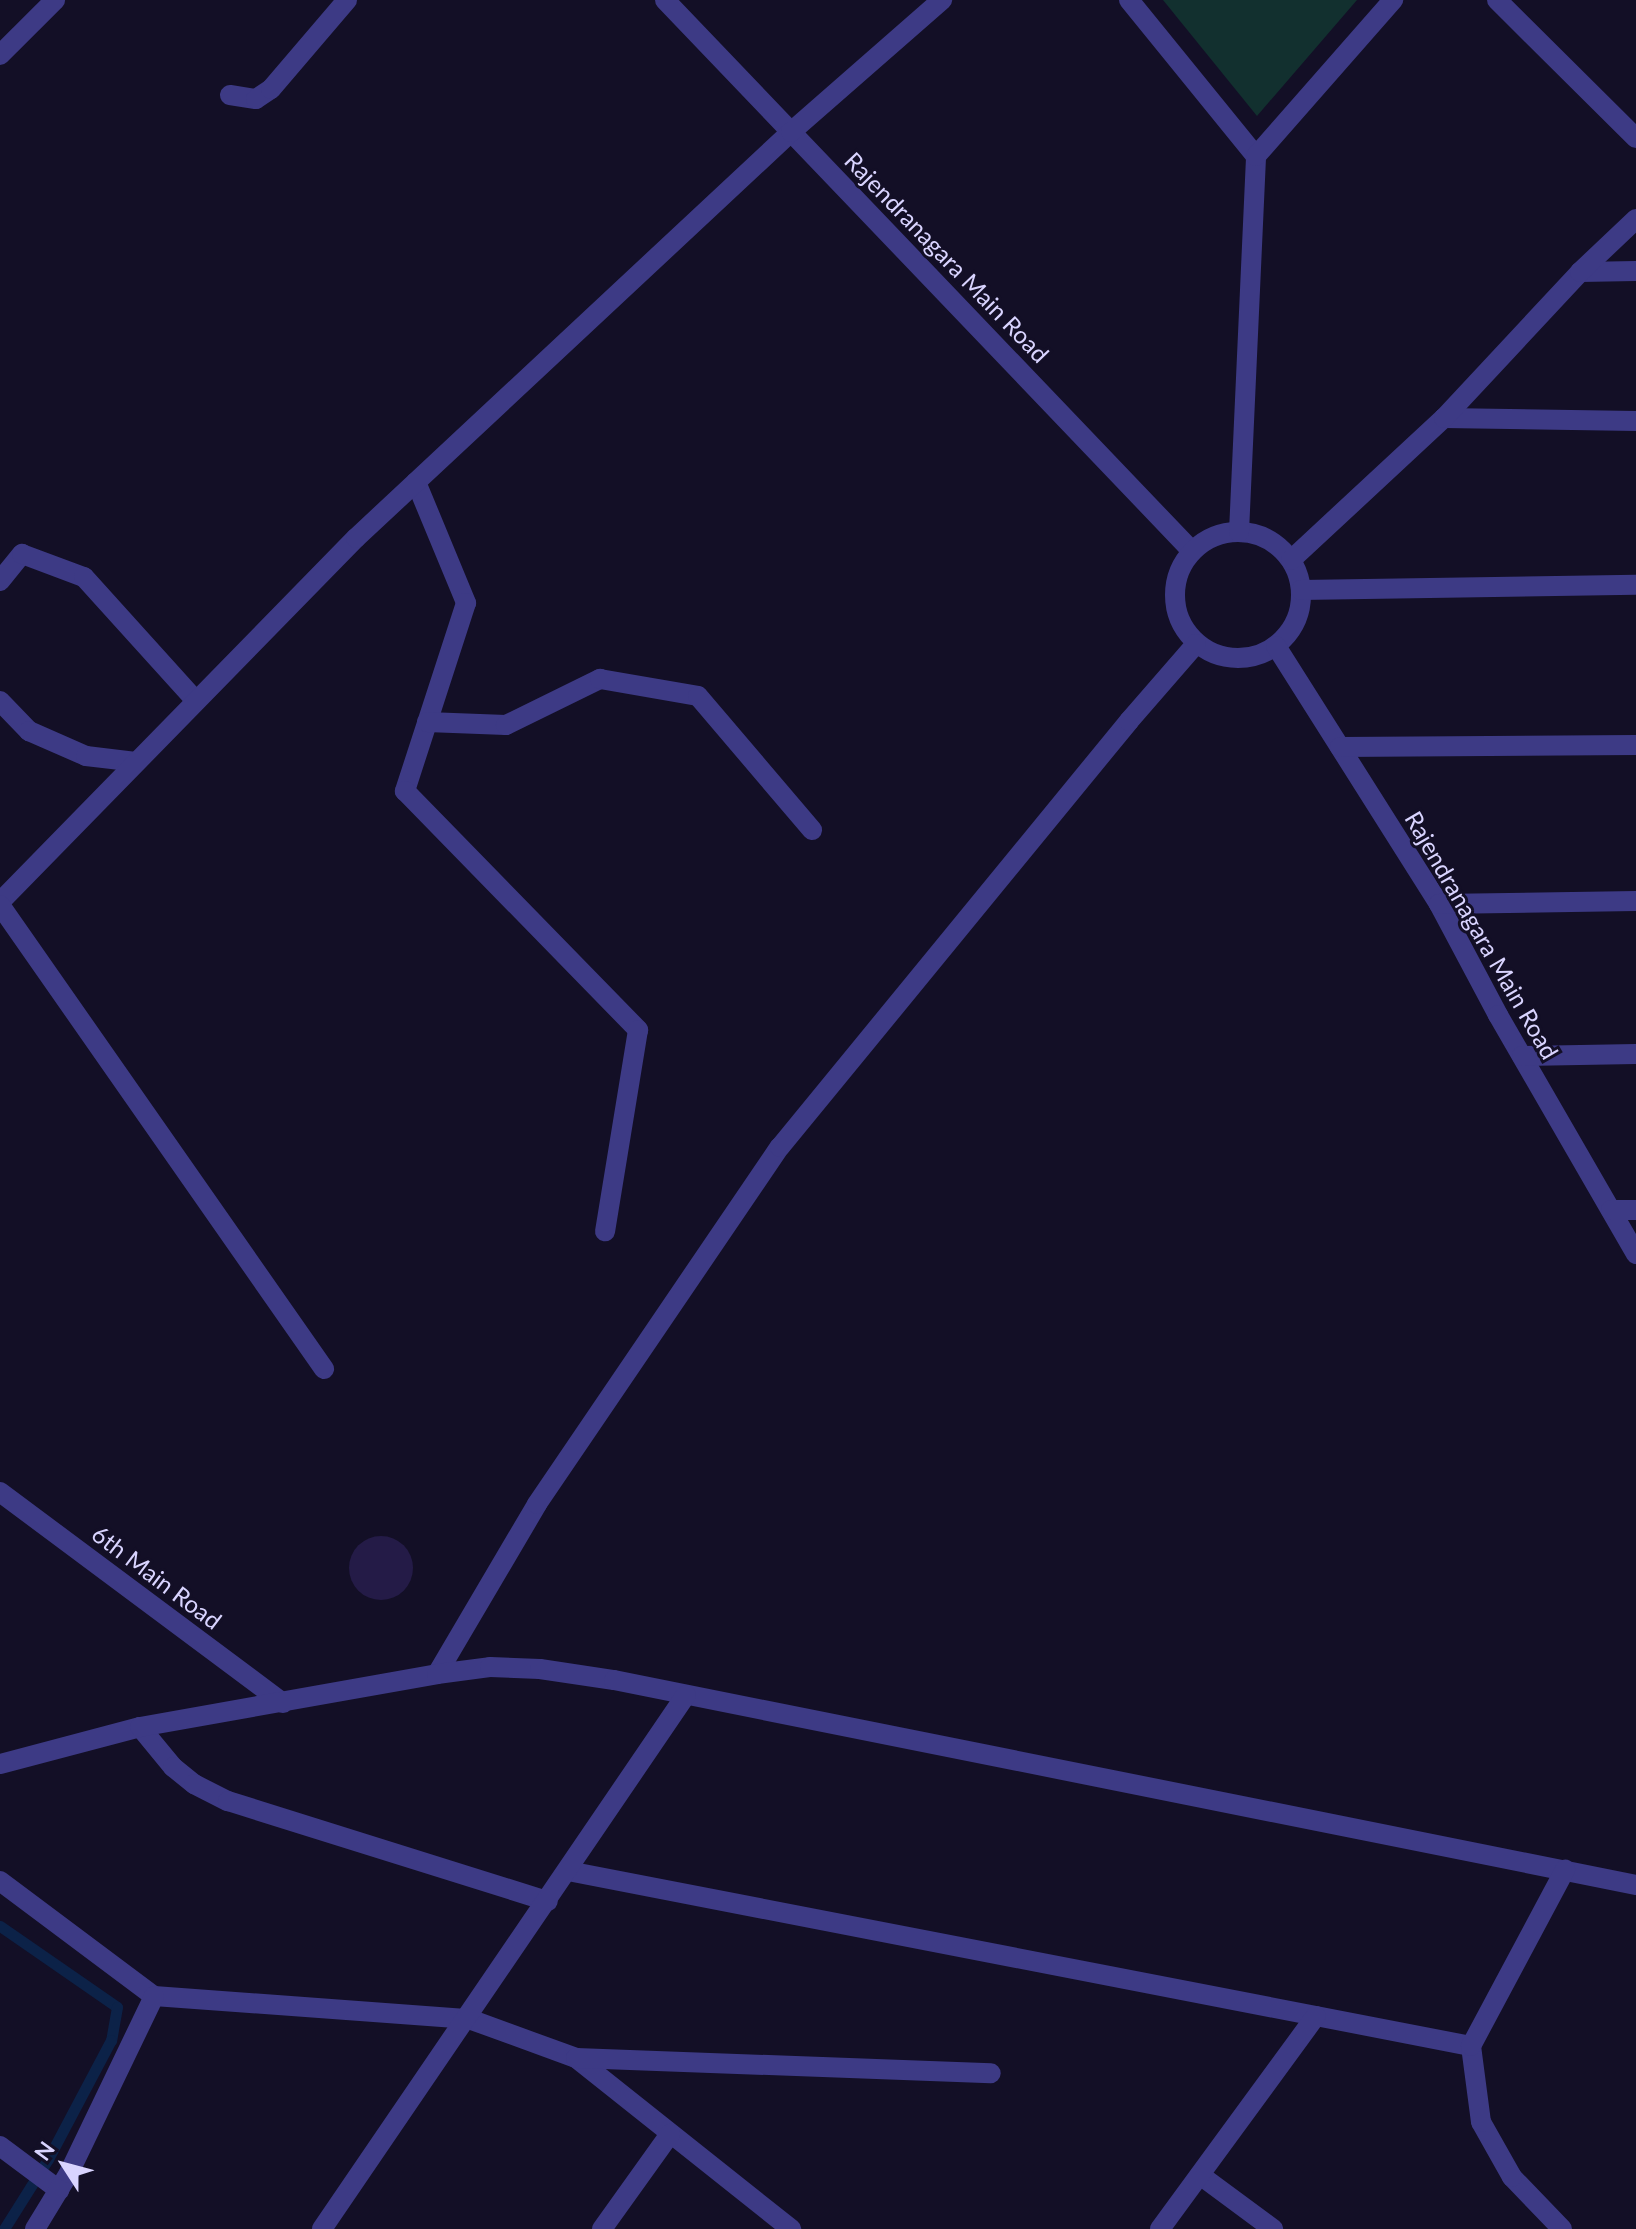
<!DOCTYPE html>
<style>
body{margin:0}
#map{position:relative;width:1636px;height:2229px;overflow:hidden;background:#130f26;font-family:Lato,sans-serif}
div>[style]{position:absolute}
.green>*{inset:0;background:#12302f}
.stream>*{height:11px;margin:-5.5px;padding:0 5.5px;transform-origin:5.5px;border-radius:5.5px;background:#0c2248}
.building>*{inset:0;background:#241b47}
.round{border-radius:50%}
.minor>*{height:20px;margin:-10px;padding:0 10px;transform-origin:10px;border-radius:10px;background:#3d3a85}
.minor>.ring{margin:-10px;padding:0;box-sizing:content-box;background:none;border:20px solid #3d3a85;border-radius:50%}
span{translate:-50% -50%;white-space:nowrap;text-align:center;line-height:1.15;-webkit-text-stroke:6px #130f26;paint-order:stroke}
.street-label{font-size:24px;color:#d9d4ff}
.north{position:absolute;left:24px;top:2125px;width:80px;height:80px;-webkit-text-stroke:6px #130f26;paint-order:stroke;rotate:306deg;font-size:22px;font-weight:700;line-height:32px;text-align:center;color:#d9d4ff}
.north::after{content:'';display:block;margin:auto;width:28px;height:36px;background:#d9d4ff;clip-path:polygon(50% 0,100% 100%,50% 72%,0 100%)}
</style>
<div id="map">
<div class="green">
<div style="clip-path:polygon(1163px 0,1357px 0,1257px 116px)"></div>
</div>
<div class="stream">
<div style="left:0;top:1926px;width:142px;rotate:34.7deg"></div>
<div style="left:117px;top:2007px;width:34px;rotate:100deg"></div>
<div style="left:111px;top:2040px;width:135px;rotate:117.9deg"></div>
<div style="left:48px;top:2159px;width:83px;rotate:122.2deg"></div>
</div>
<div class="building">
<div class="round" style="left:349px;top:1536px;width:64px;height:64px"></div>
</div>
<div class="minor">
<div style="left:665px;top:0;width:762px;rotate:46.28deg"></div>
<div style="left:1129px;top:0;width:201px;rotate:50.9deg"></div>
<div style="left:1497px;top:0;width:196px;rotate:44.8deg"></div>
<div style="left:0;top:55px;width:78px;rotate:-45deg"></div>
<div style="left:230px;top:95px;width:26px;rotate:9deg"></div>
<div style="left:256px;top:99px;width:18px;rotate:-34deg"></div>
<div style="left:271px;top:89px;width:117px;rotate:-49.5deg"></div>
<div style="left:1580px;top:272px;width:56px;rotate:-1deg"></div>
<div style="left:1444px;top:418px;width:192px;rotate:0.9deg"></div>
<div style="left:416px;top:482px;width:131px;rotate:67.5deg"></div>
<div style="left:466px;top:603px;width:198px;rotate:108deg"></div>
<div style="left:405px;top:791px;width:334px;rotate:45.7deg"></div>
<div style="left:638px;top:1030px;width:204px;rotate:99.3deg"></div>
<div class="ring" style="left:1175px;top:532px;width:106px;height:106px"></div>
<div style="left:1239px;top:532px;width:376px;rotate:-87.4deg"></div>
<div style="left:1256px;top:156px;width:208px;rotate:-48.7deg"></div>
<div style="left:1291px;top:560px;width:209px;rotate:-42.9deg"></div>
<div style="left:1444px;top:418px;width:200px;rotate:-47deg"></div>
<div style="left:1580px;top:272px;width:77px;rotate:-43.4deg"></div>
<div style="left:0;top:581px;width:35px;rotate:-51deg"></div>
<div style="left:22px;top:554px;width:66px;rotate:20.4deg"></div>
<div style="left:84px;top:577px;width:167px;rotate:47.9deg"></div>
<div style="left:1301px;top:590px;width:335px;rotate:-0.9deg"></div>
<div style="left:1276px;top:646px;width:305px;rotate:57.7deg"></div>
<div style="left:1439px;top:904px;width:126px;rotate:62deg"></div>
<div style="left:1498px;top:1015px;width:276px;rotate:60deg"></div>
<div style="left:0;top:701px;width:42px;rotate:46deg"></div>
<div style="left:29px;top:731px;width:62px;rotate:23.7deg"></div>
<div style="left:86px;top:756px;width:50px;rotate:6.8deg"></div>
<div style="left:427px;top:722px;width:79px;rotate:2.2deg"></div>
<div style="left:506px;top:725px;width:105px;rotate:-26.1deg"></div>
<div style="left:600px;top:679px;width:99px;rotate:9.8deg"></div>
<div style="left:698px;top:696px;width:176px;rotate:49.6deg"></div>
<div style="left:1340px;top:747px;width:296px;rotate:-0.4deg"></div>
<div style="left:0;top:902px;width:509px;rotate:-45.64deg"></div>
<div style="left:356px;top:538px;width:595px;rotate:-43.03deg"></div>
<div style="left:791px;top:132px;width:201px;rotate:-41.2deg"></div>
<div style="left:1439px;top:904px;width:197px;rotate:-0.9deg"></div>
<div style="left:0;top:905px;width:566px;rotate:55.07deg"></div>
<div style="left:1522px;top:1056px;width:114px;rotate:-1deg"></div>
<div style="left:1611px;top:1210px;width:25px"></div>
<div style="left:0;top:1492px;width:353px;rotate:36.7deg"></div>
<div style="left:437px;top:1674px;width:197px;rotate:-59.5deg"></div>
<div style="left:537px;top:1504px;width:432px;rotate:-55.8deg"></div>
<div style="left:780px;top:1147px;width:551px;rotate:-50.67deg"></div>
<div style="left:1129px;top:721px;width:102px;rotate:-49deg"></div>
<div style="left:140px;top:1727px;width:52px;rotate:50.5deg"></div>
<div style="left:173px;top:1767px;width:27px;rotate:39deg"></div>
<div style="left:194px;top:1784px;width:38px;rotate:27deg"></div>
<div style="left:228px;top:1801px;width:335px;rotate:17.4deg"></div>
<div style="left:0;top:1764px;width:145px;rotate:-14.8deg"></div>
<div style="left:140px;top:1727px;width:302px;rotate:-10.1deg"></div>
<div style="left:437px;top:1674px;width:53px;rotate:-7.5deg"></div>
<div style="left:490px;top:1667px;width:50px;rotate:2.3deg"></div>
<div style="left:540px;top:1669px;width:75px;rotate:8.5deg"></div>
<div style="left:614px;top:1680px;width:1042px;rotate:11.34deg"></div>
<div style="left:568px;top:1871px;width:920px;rotate:10.97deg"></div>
<div style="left:0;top:1881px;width:192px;rotate:36.8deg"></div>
<div style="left:154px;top:1996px;width:316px;rotate:4.2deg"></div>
<div style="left:469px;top:2019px;width:114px;rotate:20deg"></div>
<div style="left:576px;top:2058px;width:275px;rotate:38.5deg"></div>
<div style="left:576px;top:2058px;width:415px;rotate:2.1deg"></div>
<div style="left:0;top:2146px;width:74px;rotate:36.7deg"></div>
<div style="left:1200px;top:2175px;width:91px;rotate:36.5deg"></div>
<div style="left:35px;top:2229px;width:66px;rotate:-58.7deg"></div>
<div style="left:69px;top:2173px;width:196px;rotate:-64.3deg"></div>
<div style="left:322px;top:2229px;width:646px;rotate:-55.72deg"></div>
<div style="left:602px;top:2229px;width:117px;rotate:-54.4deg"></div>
<div style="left:1160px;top:2229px;width:264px;rotate:-53.8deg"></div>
<div style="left:1562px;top:2229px;width:72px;rotate:-133.9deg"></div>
<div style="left:1512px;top:2177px;width:63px;rotate:-119.4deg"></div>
<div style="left:1481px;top:2122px;width:77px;rotate:-97.5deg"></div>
<div style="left:1471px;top:2046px;width:200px;rotate:-61.9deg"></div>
</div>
<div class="street-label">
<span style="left:947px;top:257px;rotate:46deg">Rajendranagara Main Road</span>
<span style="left:1482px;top:935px;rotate:60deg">Rajendranagara Main Road</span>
<span style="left:157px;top:1577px;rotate:37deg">6th Main Road</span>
</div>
<div class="north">N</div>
</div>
